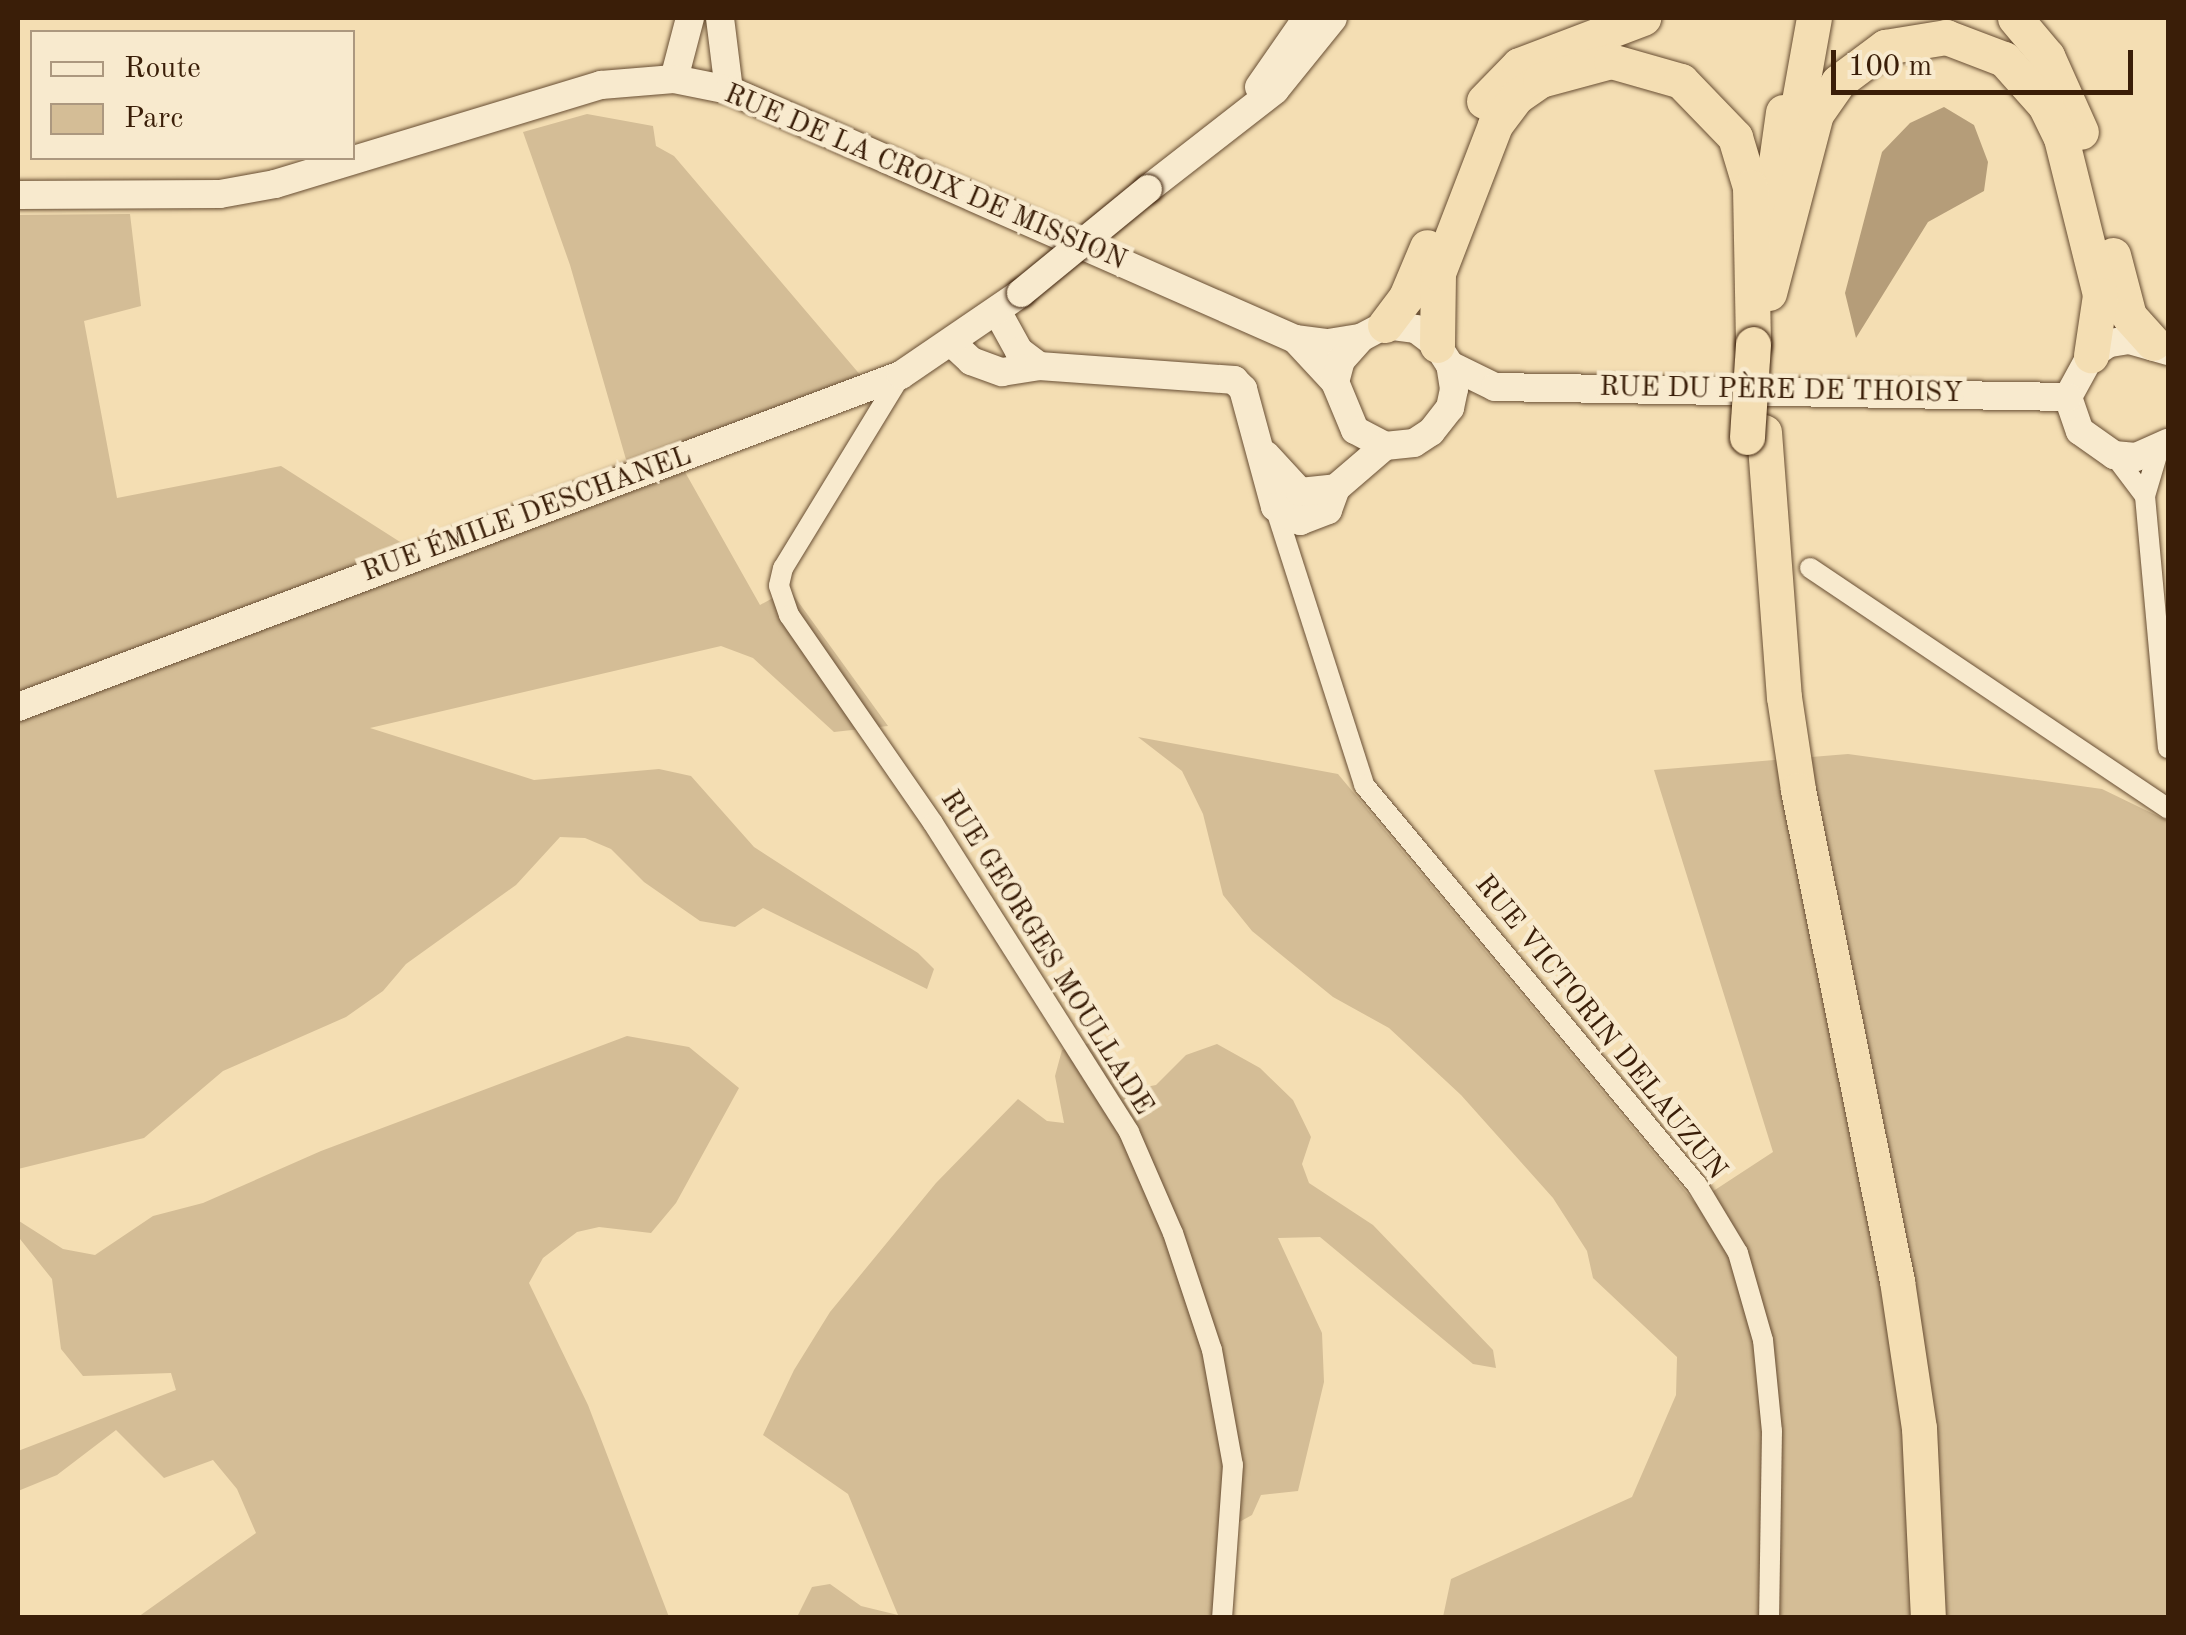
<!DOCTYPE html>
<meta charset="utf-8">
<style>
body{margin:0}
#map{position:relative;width:2186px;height:1635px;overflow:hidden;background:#f4deb3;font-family:"Old Standard TT",serif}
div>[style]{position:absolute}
.green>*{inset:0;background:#d4bd96}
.water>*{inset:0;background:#b59d79}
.roads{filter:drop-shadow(0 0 2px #684e33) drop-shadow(0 0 2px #684e33)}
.street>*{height:20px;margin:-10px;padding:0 10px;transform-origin:10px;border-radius:10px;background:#f8eace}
.secondary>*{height:28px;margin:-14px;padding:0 14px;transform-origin:14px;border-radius:14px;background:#f8eace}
.highway>*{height:35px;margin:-17.5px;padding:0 17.5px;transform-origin:17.5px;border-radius:17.5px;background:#f4deb3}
.bridges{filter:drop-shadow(0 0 2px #3a1e08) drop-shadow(0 0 2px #3a1e08)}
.secondary-bridge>*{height:28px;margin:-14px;padding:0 14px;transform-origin:14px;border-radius:14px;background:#f8eace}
.highway-bridge>*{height:35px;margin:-17.5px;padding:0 17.5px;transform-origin:17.5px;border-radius:17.5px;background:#f4deb3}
span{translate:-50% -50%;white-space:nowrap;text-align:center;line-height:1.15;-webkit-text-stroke:9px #f8eace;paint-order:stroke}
.street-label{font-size:28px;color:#3a1e08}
.frame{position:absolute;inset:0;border:20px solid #3a1e08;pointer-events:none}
.legend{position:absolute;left:30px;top:30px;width:325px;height:130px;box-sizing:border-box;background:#f8eace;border:2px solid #ac987f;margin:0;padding:12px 18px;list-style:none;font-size:30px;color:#3a1e08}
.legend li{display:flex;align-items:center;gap:20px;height:50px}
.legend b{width:50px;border:2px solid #ac987f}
.scale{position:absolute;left:1831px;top:50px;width:302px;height:45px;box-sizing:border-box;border:5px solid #3a1e08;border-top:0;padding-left:12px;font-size:30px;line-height:35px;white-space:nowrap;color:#3a1e08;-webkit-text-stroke:8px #f8eace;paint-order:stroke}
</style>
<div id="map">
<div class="green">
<div style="clip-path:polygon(587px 114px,653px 126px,656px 146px,674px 156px,862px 377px,627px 463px,570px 265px,523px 132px)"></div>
<div style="clip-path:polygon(130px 214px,141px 306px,84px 321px,117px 498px,281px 466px,408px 547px,18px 692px,18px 215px)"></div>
<div style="clip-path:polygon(685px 472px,760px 605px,789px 589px,888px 726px,834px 732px,753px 658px,721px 646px,370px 728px,534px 780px,659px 769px,691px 776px,754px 847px,918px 953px,934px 969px,927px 989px,763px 908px,735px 927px,700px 921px,644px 882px,611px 849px,585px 838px,560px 837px,516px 885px,406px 964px,383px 991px,346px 1017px,223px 1071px,144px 1138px,18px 1169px,18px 720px)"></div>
<div style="clip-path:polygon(1138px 737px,1338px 774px,1695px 1203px,1773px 1152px,1654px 770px,1848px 754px,2102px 789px,2168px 821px,2168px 1617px,1443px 1617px,1451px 1579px,1632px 1497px,1676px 1395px,1677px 1357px,1593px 1278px,1587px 1251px,1553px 1198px,1461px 1095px,1389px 1028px,1333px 997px,1252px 931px,1223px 895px,1203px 814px,1182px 771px)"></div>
<div style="clip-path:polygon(627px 1036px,689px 1047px,739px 1088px,676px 1203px,651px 1233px,599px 1227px,577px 1232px,543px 1258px,529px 1283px,588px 1405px,669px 1617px,138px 1617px,256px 1533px,237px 1489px,213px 1460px,164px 1478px,116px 1430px,57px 1475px,18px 1491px,18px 1451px,176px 1390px,171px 1373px,83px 1376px,61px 1349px,52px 1279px,20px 1239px,19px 1221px,63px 1249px,95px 1255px,153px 1216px,203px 1203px,321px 1151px)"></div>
<div style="clip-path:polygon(1090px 1043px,1136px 1089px,1156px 1085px,1186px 1055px,1217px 1044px,1260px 1068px,1293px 1100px,1311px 1137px,1302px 1164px,1309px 1183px,1373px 1225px,1493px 1350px,1496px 1368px,1473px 1364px,1320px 1237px,1278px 1238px,1322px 1333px,1324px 1382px,1298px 1491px,1261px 1495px,1252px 1515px,1223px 1531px,1213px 1617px,797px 1617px,812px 1587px,830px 1584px,861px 1606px,898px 1615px,848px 1494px,763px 1435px,794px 1370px,830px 1312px,936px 1183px,1018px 1099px,1047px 1121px,1064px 1123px,1055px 1076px,1062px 1050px)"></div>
</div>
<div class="water">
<div style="clip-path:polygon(1944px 107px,1974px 125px,1988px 162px,1984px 191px,1928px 222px,1856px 338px,1845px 293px,1882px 152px,1910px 123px)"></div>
</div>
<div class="roads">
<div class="street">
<div style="left:901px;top:375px;width:226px;rotate:121.4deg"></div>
<div style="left:783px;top:568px;width:18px;rotate:103deg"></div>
<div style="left:779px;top:586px;width:31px;rotate:71deg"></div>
<div style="left:789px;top:615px;width:253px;rotate:55.3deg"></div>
<div style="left:933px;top:823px;width:366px;rotate:57.6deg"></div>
<div style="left:1129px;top:1132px;width:110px;rotate:66.5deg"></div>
<div style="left:1173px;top:1233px;width:123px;rotate:71.6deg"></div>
<div style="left:1212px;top:1350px;width:117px;rotate:79.7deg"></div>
<div style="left:1233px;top:1465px;width:153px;rotate:94.1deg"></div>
<div style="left:2158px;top:452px;width:46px;rotate:106.5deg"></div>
<div style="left:2145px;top:496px;width:253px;rotate:84.8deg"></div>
<div style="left:2114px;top:455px;width:51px;rotate:52.9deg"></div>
<div style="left:1275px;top:507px;width:292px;rotate:72.2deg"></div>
<div style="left:1364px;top:785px;width:520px;rotate:50.22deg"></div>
<div style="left:1697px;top:1185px;width:79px;rotate:58.9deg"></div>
<div style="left:1738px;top:1253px;width:91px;rotate:74deg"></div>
<div style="left:1763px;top:1340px;width:91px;rotate:84.4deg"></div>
<div style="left:1772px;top:1431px;width:187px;rotate:90.9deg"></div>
<div style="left:1810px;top:568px;width:432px;rotate:33.9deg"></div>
</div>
<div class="secondary">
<div style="left:720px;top:18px;width:73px;rotate:82.9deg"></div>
<div style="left:674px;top:79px;width:63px;rotate:-75.3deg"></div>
<div style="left:1259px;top:87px;width:84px;rotate:-55.2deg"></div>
<div style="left:1148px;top:189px;width:161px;rotate:-37.9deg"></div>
<div style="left:1275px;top:90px;width:92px;rotate:-51.1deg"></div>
<div style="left:18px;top:195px;width:202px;rotate:-0.3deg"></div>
<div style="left:220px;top:194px;width:56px;rotate:-10.3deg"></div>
<div style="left:275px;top:184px;width:341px;rotate:-16.9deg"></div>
<div style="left:601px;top:85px;width:73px;rotate:-4.7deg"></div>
<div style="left:674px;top:79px;width:56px;rotate:11.3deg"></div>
<div style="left:729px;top:90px;width:618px;rotate:23.75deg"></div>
<div style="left:1295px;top:339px;width:33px;rotate:7deg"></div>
<div style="left:1328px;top:343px;width:33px;rotate:-9deg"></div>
<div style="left:997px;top:311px;width:46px;rotate:61.2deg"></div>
<div style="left:1019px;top:351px;width:25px;rotate:37deg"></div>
<div style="left:1295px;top:339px;width:59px;rotate:47.1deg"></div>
<div style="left:1335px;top:382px;width:52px;rotate:67.4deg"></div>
<div style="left:1355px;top:430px;width:34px;rotate:28deg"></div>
<div style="left:1385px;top:446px;width:29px;rotate:-6deg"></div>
<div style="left:1414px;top:443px;width:20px;rotate:-33deg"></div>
<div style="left:1431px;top:432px;width:31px;rotate:-52deg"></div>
<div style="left:1450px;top:408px;width:19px;rotate:-78deg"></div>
<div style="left:1454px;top:389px;width:24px;rotate:-99deg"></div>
<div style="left:1450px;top:365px;width:24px;rotate:-123deg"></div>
<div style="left:1437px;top:345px;width:26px;rotate:-143deg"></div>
<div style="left:1416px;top:329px;width:31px;rotate:-173deg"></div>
<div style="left:1385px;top:325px;width:27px;rotate:152deg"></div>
<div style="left:1361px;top:338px;width:30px;rotate:132deg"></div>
<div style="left:1341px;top:360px;width:23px;rotate:105deg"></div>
<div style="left:952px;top:343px;width:26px;rotate:43deg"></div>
<div style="left:971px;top:361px;width:33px;rotate:20deg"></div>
<div style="left:1002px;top:372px;width:37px;rotate:-9deg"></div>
<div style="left:1039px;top:366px;width:196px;rotate:4.1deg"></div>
<div style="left:1234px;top:380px;width:13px;rotate:45deg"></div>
<div style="left:1243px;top:389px;width:122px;rotate:74.8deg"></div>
<div style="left:1275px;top:507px;width:29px;rotate:29deg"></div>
<div style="left:1300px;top:521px;width:30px;rotate:-21deg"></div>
<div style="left:1328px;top:510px;width:23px;rotate:-70deg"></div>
<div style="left:1336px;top:488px;width:65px;rotate:-40.6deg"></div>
<div style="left:2168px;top:351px;width:41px;rotate:-164.2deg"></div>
<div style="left:2129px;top:340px;width:20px;rotate:171deg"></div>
<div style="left:2109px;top:343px;width:22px;rotate:146deg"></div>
<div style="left:2091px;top:355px;width:48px;rotate:118.7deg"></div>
<div style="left:2068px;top:397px;width:36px;rotate:71deg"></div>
<div style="left:2080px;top:431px;width:42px;rotate:35.2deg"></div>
<div style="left:2114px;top:455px;width:22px;rotate:5deg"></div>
<div style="left:2136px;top:457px;width:35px;rotate:-24deg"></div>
<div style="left:1450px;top:365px;width:50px;rotate:26.1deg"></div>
<div style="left:1495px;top:387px;width:573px;rotate:1deg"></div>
<div style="left:1266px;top:455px;width:50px;rotate:47.4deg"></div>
<div style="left:1300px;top:492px;width:36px;rotate:-6deg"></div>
<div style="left:18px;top:707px;width:943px;rotate:-20.61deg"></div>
<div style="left:901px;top:375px;width:145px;rotate:-34.3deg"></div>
</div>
<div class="highway">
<div style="left:2015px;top:18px;width:50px;rotate:49.9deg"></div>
<div style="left:2047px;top:56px;width:83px;rotate:65.9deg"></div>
<div style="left:1484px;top:101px;width:50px;rotate:-45.8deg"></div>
<div style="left:1519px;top:65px;width:133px;rotate:-20.8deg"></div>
<div style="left:1792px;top:140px;width:124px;rotate:-79.8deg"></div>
<div style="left:1768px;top:219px;width:108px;rotate:-82deg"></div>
<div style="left:2113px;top:255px;width:63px;rotate:75.3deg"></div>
<div style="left:2129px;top:316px;width:36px;rotate:48deg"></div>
<div style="left:1769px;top:293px;width:185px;rotate:-75.3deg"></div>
<div style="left:1816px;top:114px;width:39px;rotate:-55deg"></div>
<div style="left:1838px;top:82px;width:59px;rotate:-36.7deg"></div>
<div style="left:1885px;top:47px;width:62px;rotate:-9.3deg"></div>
<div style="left:1946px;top:37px;width:62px;rotate:20.8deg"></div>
<div style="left:2004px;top:59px;width:62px;rotate:48.3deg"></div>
<div style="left:2045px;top:105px;width:37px;rotate:64deg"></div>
<div style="left:2061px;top:138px;width:162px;rotate:76deg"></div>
<div style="left:2100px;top:295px;width:61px;rotate:98.5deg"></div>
<div style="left:1385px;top:325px;width:35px;rotate:-53deg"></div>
<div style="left:1406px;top:297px;width:54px;rotate:-67.2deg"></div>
<div style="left:1437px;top:345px;width:72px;rotate:-89.2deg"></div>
<div style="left:1438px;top:273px;width:159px;rotate:-68.9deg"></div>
<div style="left:1495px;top:125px;width:35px;rotate:-53deg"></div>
<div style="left:1516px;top:97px;width:29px;rotate:-35deg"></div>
<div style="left:1540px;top:80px;width:73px;rotate:-15deg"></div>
<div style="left:1611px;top:61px;width:73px;rotate:15.9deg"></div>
<div style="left:1681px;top:81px;width:78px;rotate:46deg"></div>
<div style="left:1735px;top:137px;width:52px;rotate:73.3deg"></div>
<div style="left:1750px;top:187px;width:157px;rotate:88.9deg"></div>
<div style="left:1764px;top:432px;width:266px;rotate:85.7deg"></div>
<div style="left:1784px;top:697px;width:94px;rotate:81.4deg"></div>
<div style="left:1798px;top:790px;width:501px;rotate:78.6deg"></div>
<div style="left:1897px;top:1281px;width:149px;rotate:81.5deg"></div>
<div style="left:1919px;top:1428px;width:190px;rotate:87.3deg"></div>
</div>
</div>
<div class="bridges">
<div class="secondary-bridge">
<div style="left:1021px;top:293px;width:164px;rotate:-39.3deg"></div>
</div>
<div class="highway-bridge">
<div style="left:1747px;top:437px;width:93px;rotate:-86.3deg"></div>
</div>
</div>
<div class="street-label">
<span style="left:925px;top:178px;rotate:23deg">RUE DE LA CROIX DE MISSION</span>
<span style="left:1781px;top:391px;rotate:1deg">RUE DU PÈRE DE THOISY</span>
<span style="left:527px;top:515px;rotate:-20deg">RUE ÉMILE DESCHANEL</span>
<span style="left:1046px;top:953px;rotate:58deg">RUE GEORGES MOULLADE</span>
<span style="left:1600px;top:1028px;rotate:51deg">RUE VICTORIN DELAUZUN</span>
</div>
<div class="frame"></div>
<ul class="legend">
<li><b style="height:12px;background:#f8eace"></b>Route</li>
<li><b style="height:28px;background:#d4bd96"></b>Parc</li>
</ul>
<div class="scale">100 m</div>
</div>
